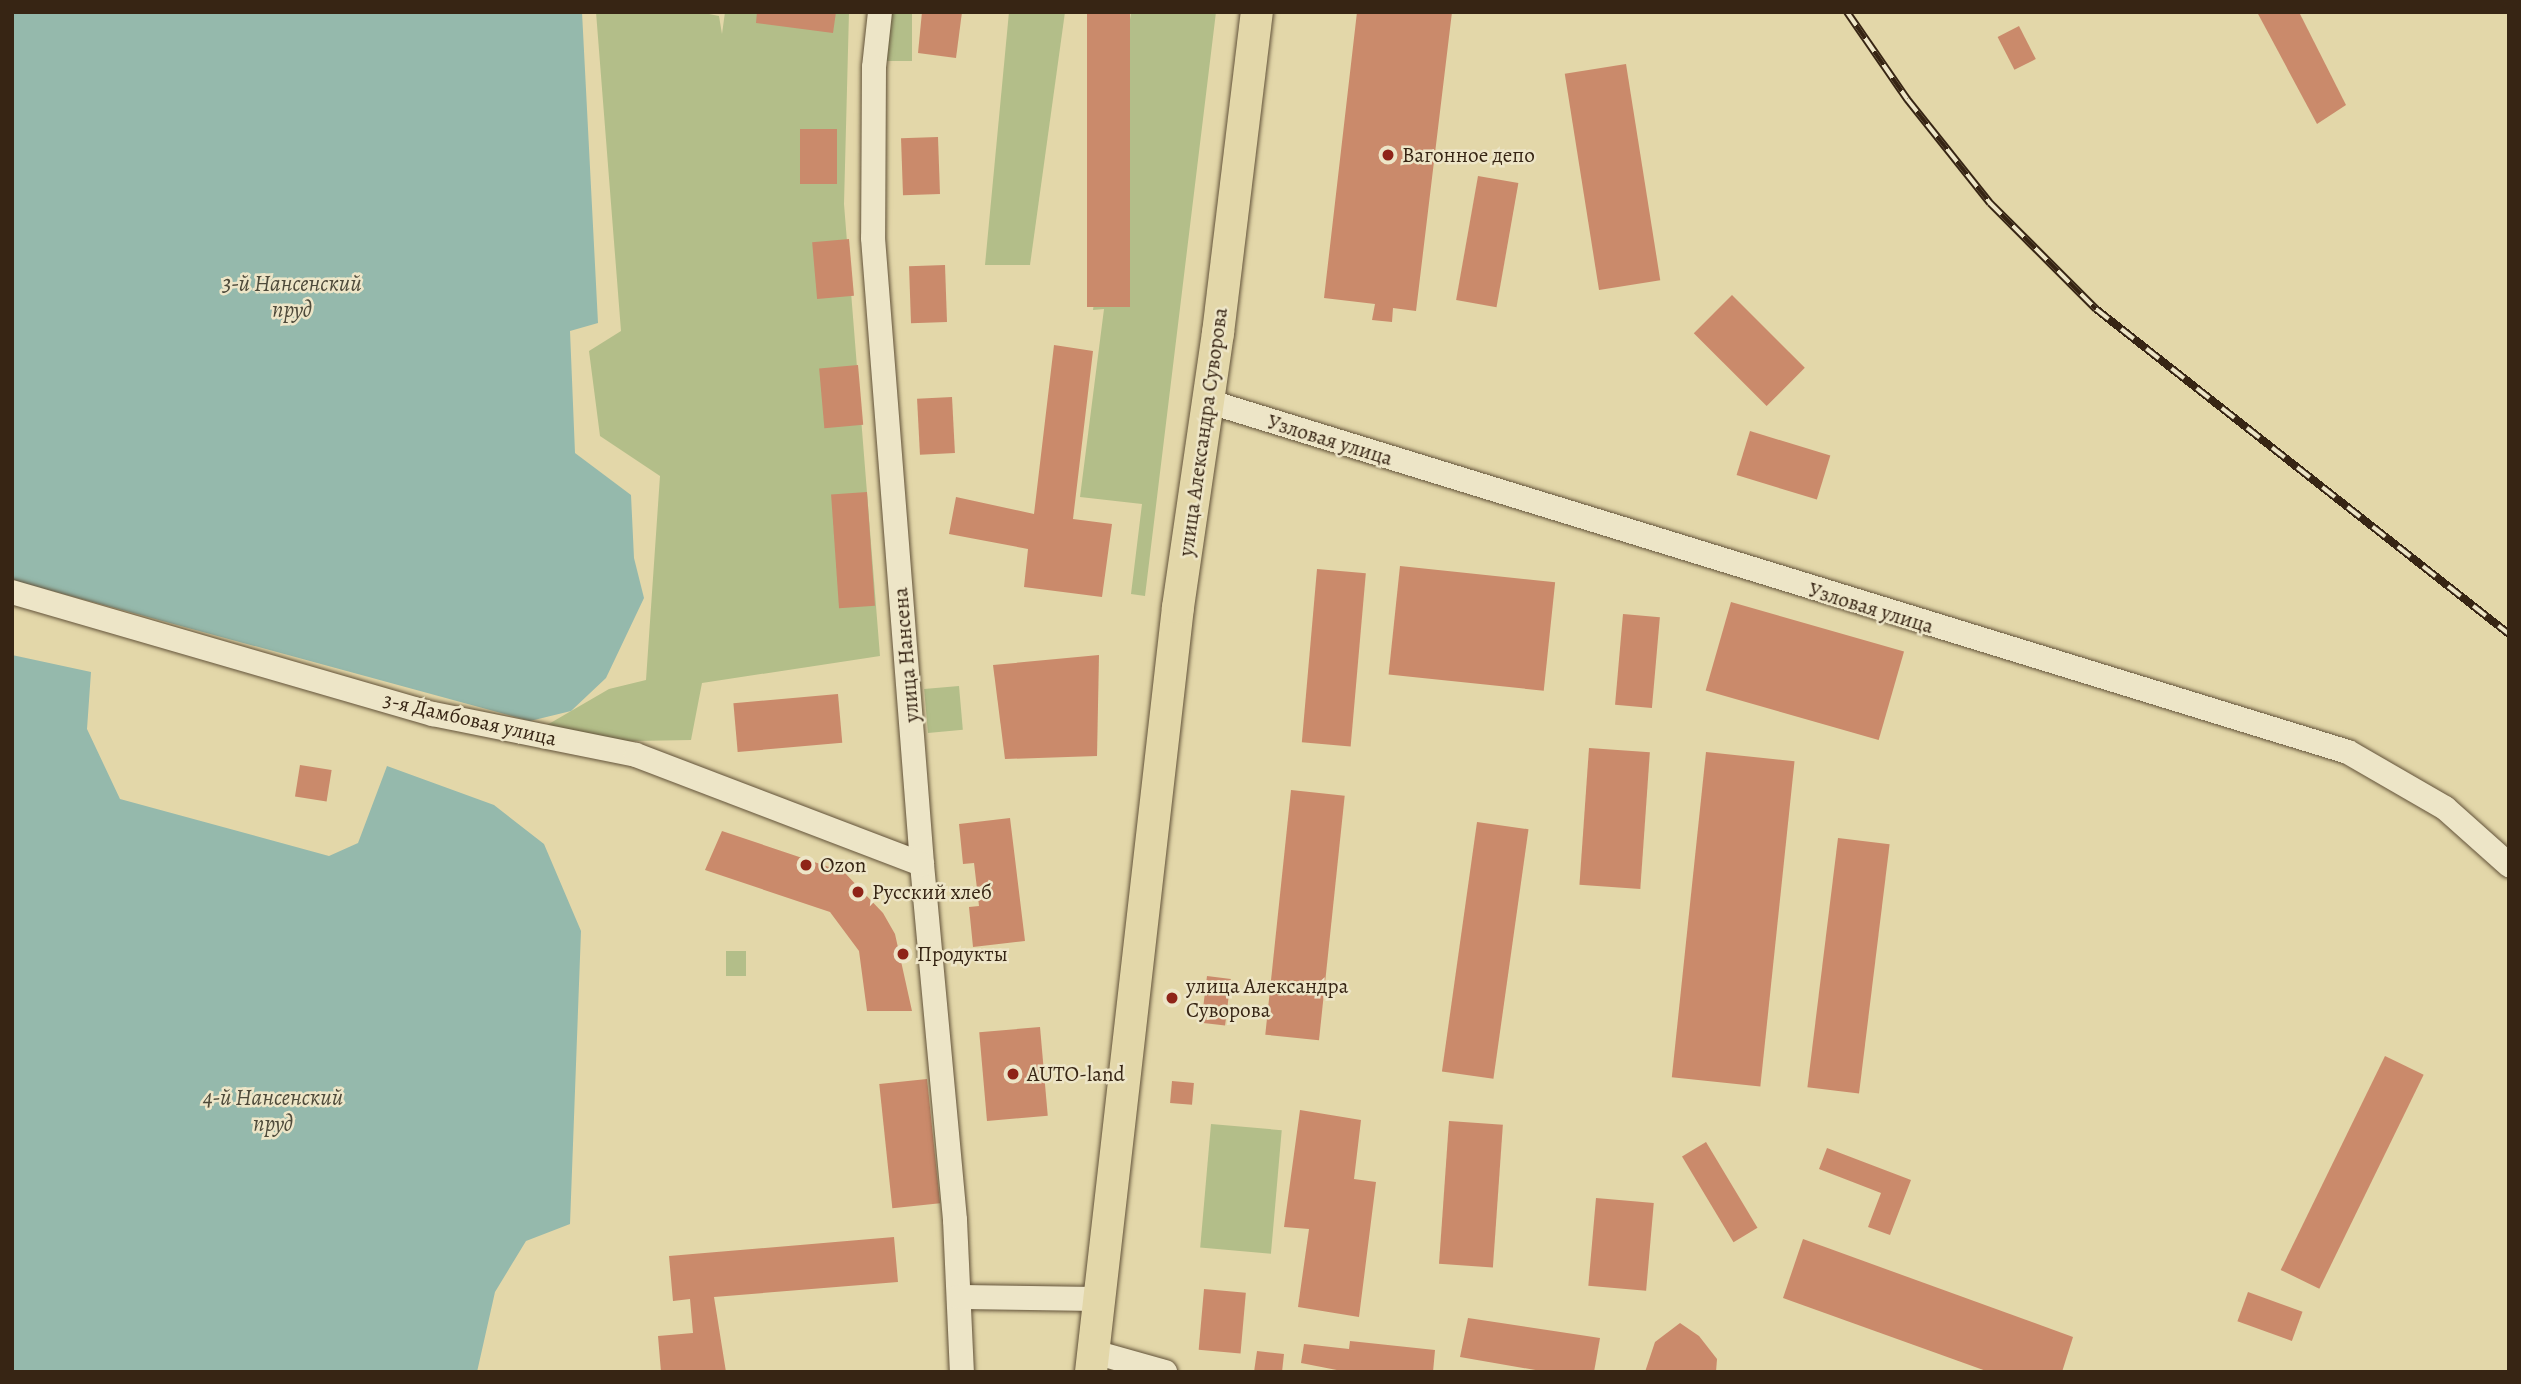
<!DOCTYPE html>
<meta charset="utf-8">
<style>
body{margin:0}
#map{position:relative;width:2521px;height:1384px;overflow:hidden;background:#e3d7a9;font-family:Alegreya,serif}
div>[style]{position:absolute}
.green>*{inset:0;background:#b3be89;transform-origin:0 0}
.water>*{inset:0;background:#95b9ac}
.building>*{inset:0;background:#ca8a6b;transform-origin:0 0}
.roads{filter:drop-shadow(0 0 2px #625239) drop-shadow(0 0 2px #625239)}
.minor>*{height:24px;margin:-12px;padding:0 12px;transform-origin:12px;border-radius:12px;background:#ede5c7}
.major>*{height:32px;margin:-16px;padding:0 16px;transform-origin:16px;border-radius:16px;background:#e3d7a9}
.rail>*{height:8px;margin-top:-4px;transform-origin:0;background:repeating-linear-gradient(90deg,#ede5c7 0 16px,#372514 0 32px);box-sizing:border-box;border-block:2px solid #372514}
.dots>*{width:19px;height:19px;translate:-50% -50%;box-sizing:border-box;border:4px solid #ede5c7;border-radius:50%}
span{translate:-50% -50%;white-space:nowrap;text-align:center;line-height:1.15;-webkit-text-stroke:5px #ede5c7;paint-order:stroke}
.poi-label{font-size:21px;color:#372514}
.left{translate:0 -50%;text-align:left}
.street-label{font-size:21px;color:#372514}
.water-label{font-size:23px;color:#4e4a3a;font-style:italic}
.frame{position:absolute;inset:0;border:14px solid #372514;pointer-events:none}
</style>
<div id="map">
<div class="green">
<div style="clip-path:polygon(596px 12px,699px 12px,719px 16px,722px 34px,725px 12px,849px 12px,844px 204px,880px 656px,702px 683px,691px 740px,576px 742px,528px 736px,609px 689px,646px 680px,660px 476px,600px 436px,589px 351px,621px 331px)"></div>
<div style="left:887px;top:12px;width:25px;height:49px"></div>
<div style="clip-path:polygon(1009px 12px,1065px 12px,1030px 265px,985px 265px)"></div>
<div style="clip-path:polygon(1131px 12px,1216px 12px,1145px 596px,1131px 594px,1142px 504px,1080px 497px,1104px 309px,1093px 310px)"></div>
<div style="left:959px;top:686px;width:44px;height:35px;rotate:85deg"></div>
<div style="left:726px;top:951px;width:20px;height:25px"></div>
<div style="left:1211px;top:1124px;width:71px;height:124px;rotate:5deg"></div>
</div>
<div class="water">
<div style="clip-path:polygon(12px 12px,582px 12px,598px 323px,570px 331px,575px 453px,631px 495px,634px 558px,644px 598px,606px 678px,571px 711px,530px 721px,12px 580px)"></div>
<div style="clip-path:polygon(12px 655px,91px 672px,87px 729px,120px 799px,329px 856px,358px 843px,387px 766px,494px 805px,544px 844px,581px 931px,570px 1224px,526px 1241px,495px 1292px,477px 1372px,12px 1372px)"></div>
</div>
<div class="building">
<div style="clip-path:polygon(757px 12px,836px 12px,833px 33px,756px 23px)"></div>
<div style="clip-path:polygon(922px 12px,962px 12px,956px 58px,918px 53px)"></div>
<div style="left:1087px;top:12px;width:43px;height:295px"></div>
<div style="clip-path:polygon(1357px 12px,1452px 12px,1416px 311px,1393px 308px,1392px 322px,1372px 320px,1375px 304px,1324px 298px)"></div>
<div style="clip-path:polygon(2257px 12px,2299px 12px,2346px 105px,2317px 124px)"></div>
<div style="left:2019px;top:26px;width:37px;height:24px;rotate:63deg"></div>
<div style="left:1626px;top:64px;width:219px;height:62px;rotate:81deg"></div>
<div style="left:800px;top:129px;width:37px;height:55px"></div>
<div style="left:938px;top:137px;width:57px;height:37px;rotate:88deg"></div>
<div style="left:1478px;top:176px;width:41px;height:126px;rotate:10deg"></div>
<div style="left:849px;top:239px;width:57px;height:37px;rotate:85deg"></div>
<div style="left:945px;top:265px;width:57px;height:36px;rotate:88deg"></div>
<div style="left:1732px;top:295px;width:103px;height:54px;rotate:45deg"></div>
<div style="clip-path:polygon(1054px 345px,1093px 351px,1073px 519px,1112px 524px,1102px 597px,1024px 587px,1028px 549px,949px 534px,956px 497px,1034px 514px)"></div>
<div style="left:858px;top:365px;width:60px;height:39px;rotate:85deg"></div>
<div style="left:952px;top:397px;width:56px;height:35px;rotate:87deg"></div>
<div style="left:1750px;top:431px;width:84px;height:46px;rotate:17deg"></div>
<div style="left:867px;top:492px;width:114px;height:36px;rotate:86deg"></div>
<div style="left:1400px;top:566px;width:156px;height:109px;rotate:6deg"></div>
<div style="left:1317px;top:569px;width:49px;height:174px;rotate:5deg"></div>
<div style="left:1731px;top:602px;width:180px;height:92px;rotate:16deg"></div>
<div style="left:1623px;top:614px;width:37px;height:91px;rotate:5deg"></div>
<div style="clip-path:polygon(1099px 655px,1097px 756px,1005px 759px,993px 665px)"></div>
<div style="left:838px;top:694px;width:49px;height:105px;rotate:85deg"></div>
<div style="left:1589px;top:748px;width:61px;height:137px;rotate:4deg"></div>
<div style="left:1706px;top:752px;width:89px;height:327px;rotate:6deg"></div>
<div style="left:300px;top:765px;width:32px;height:32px;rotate:9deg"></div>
<div style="left:1291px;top:790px;width:54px;height:246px;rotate:6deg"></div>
<div style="clip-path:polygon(1010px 818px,1025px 941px,973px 947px,969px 907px,979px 906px,974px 863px,963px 864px,959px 824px)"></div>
<div style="left:1477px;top:822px;width:52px;height:252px;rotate:8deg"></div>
<div style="clip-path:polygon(722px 831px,844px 872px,883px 913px,895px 934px,912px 1011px,867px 1011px,859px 951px,830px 912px,705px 870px)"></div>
<div style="left:1838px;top:838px;width:52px;height:251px;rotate:7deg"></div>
<div style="left:1207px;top:976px;width:24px;height:47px;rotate:7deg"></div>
<div style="left:1040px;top:1027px;width:89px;height:61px;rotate:85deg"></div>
<div style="left:2385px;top:1056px;width:43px;height:238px;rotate:26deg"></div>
<div style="left:927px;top:1079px;width:125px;height:48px;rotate:84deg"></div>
<div style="left:1172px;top:1081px;width:22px;height:22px;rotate:5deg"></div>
<div style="clip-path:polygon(1300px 1110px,1361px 1120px,1354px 1179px,1376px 1182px,1359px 1317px,1298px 1307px,1309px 1229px,1284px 1227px)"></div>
<div style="left:1449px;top:1121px;width:54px;height:143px;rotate:4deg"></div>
<div style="left:1706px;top:1142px;width:100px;height:28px;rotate:59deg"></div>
<div style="clip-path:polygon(1827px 1148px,1911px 1180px,1890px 1235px,1868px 1227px,1881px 1193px,1819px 1169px)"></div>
<div style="left:1596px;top:1198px;width:58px;height:88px;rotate:5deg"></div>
<div style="clip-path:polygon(894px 1237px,898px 1282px,714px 1297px,726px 1372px,661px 1372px,658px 1336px,693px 1333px,690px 1299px,673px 1301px,669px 1256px)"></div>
<div style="clip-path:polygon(1803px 1239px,2073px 1337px,2062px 1372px,1989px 1372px,1783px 1298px)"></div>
<div style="left:1204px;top:1289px;width:42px;height:61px;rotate:5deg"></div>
<div style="left:2248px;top:1292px;width:58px;height:31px;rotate:20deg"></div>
<div style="clip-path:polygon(1468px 1318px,1600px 1338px,1594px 1372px,1547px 1372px,1460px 1357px)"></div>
<div style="clip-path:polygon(1680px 1323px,1699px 1336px,1717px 1359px,1716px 1372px,1645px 1372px,1655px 1342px)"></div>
<div style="clip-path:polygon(1350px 1341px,1435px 1350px,1433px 1372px,1347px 1372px,1301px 1363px,1304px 1344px,1349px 1349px)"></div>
<div style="clip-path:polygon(1257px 1351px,1284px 1354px,1282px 1372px,1254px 1372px)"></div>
</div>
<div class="roads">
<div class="minor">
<div style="left:880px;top:12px;width:55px;rotate:96.2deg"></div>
<div style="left:874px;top:67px;width:171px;rotate:90.3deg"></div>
<div style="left:873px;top:238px;width:628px;rotate:85.52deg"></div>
<div style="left:922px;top:864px;width:358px;rotate:84.7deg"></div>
<div style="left:955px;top:1220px;width:152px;rotate:87.4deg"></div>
<div style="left:1207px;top:401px;width:1194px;rotate:17.1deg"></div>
<div style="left:2348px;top:752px;width:112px;rotate:30deg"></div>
<div style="left:2445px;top:808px;width:86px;rotate:41.7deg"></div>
<div style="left:12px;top:592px;width:438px;rotate:16.2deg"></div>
<div style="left:433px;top:714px;width:207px;rotate:11.4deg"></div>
<div style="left:636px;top:755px;width:306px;rotate:20.9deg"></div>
<div style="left:959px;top:1297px;width:141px;rotate:0.8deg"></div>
<div style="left:1094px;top:1352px;width:74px;rotate:15.7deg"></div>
</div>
<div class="major">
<div style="left:1091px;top:1372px;width:770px;rotate:-83.51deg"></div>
<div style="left:1178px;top:607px;width:277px;rotate:-81.7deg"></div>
<div style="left:1218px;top:333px;width:323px;rotate:-83.1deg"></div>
</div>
</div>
<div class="rail">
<div style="left:1847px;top:12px;width:106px;rotate:55.4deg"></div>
<div style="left:1907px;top:99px;width:133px;rotate:51.4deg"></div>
<div style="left:1990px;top:203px;width:150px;rotate:45deg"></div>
<div style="left:2096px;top:309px;width:526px;rotate:38.2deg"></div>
</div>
<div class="dots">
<div style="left:1388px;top:155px;background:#8f2418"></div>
<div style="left:806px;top:865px;background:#8f2418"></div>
<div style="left:858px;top:892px;background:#8f2418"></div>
<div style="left:903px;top:954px;background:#8f2418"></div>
<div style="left:1172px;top:998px;background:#8f2418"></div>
<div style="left:1013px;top:1074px;background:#8f2418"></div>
</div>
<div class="poi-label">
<span class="left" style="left:1402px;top:155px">Вагонное депо</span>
<span class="left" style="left:820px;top:865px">Ozon</span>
<span class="left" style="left:872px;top:892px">Русский хлеб</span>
<span class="left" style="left:917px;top:954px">Продукты</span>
<span class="left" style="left:1186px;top:998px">улица Александра<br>Суворова</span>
<span class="left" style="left:1027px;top:1074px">AUTO-land</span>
</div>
<div class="street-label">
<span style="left:1203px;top:432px;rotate:-82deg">улица Александра Суворова</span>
<span style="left:1330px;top:440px;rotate:17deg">Узловая улица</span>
<span style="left:1871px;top:608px;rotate:17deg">Узловая улица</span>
<span style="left:906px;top:655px;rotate:-95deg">улица Нансена</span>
<span style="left:470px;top:719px;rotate:13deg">3-я Дамбовая улица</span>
</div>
<div class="water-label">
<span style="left:292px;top:297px">3-й Нансенский<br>пруд</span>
<span style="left:273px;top:1111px">4-й Нансенский<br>пруд</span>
</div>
<div class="frame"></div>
</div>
